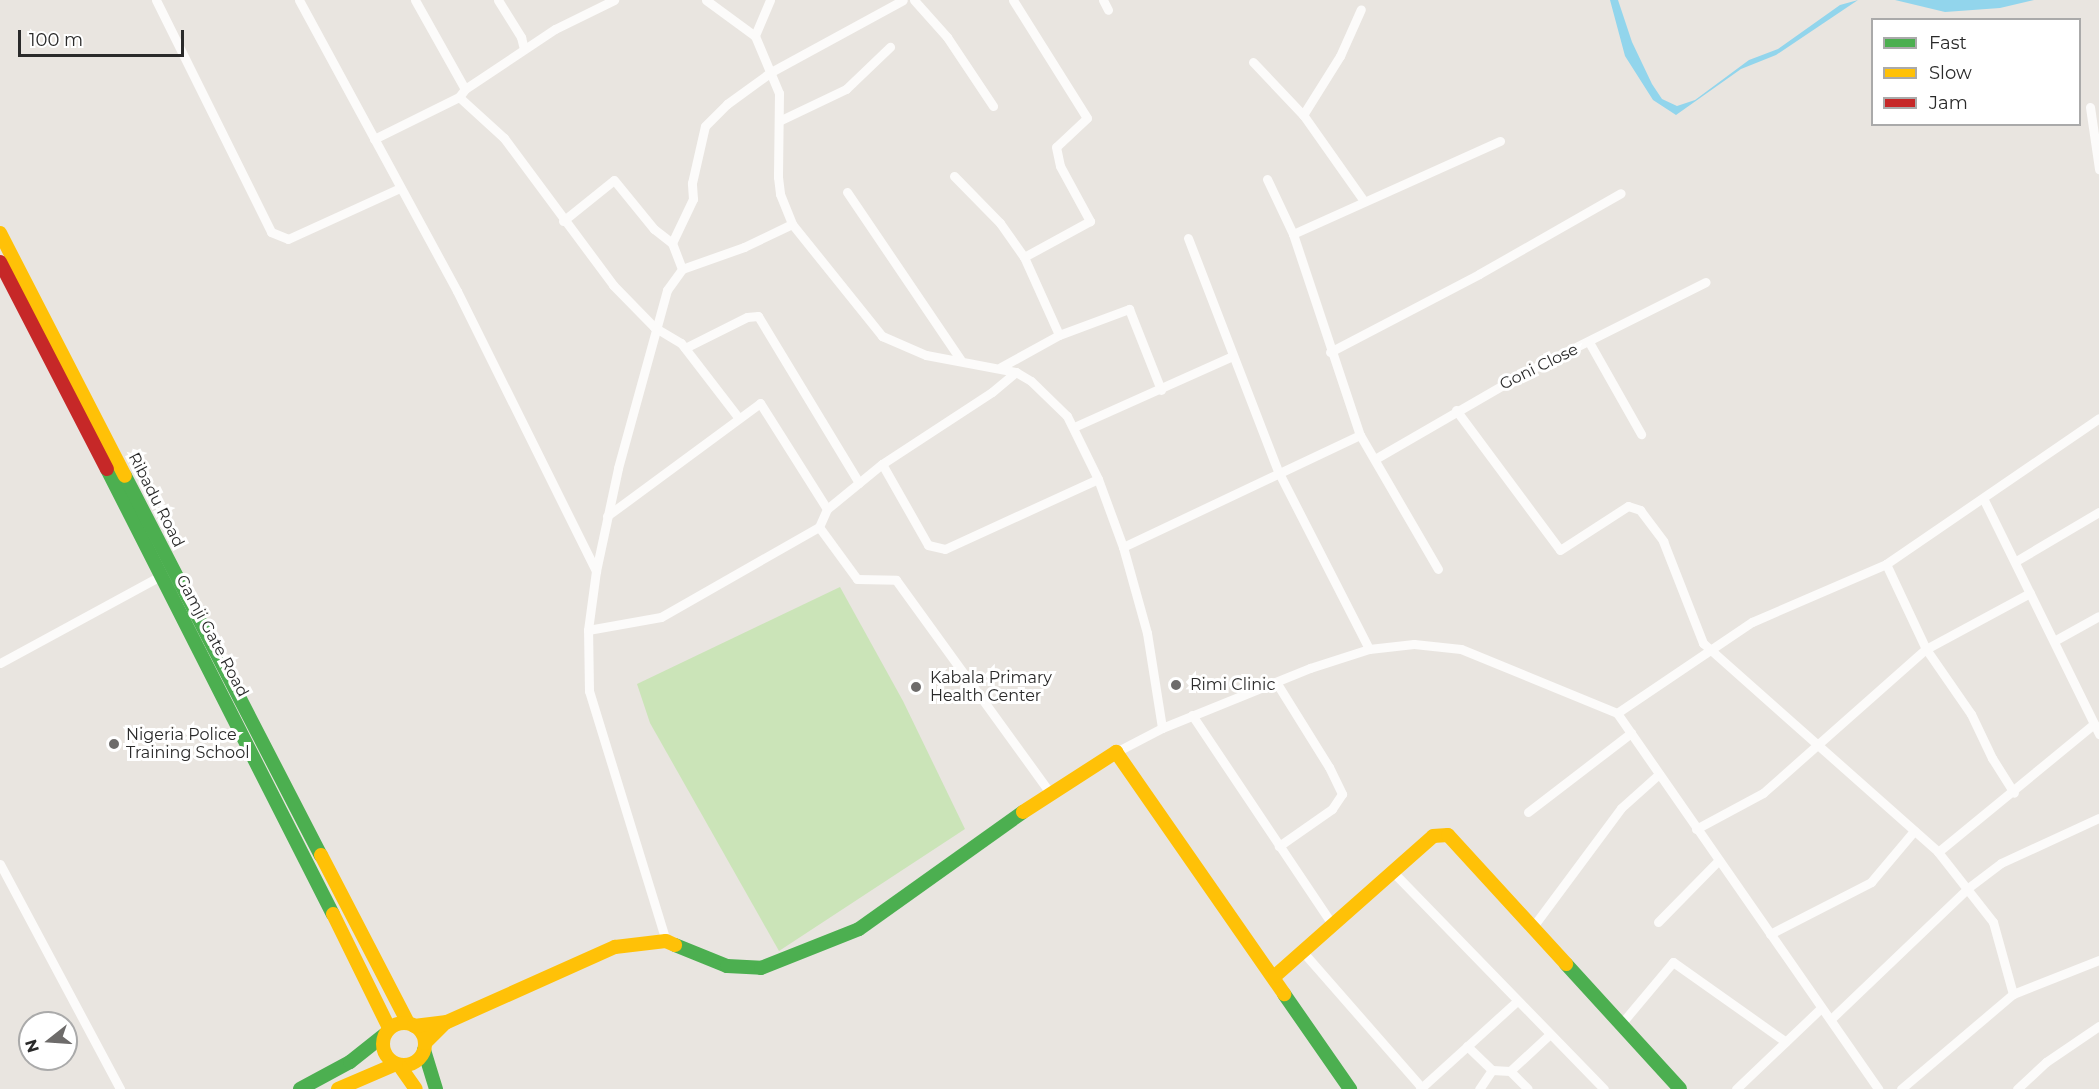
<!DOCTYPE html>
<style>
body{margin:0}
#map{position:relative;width:2099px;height:1089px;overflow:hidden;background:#e9e5e0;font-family:Montserrat,sans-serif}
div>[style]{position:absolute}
.green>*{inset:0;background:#cbe4b8}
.water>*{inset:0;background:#92d5ec}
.street>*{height:9px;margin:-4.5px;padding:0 4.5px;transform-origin:4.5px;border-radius:4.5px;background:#fcfbfa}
.fast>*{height:14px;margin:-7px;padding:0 7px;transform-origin:7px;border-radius:7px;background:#4caf50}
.slow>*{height:14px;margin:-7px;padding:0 7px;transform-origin:7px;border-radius:7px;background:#ffc107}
.slow>.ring{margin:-7px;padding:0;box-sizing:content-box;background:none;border:14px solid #ffc107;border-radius:50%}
.jam>*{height:14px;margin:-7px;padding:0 7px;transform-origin:7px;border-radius:7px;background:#c62828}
.dots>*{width:16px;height:16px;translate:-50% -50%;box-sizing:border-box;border:3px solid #fff;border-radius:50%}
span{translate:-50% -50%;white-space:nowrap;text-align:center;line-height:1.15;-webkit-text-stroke:6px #fff;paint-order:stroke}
.street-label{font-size:16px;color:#2a2a2a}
.poi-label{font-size:16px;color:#2a2a2a}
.left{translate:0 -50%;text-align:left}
.legend{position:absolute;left:1871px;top:18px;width:210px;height:108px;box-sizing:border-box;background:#fff;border:2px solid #aaa;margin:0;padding:8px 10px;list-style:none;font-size:18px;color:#2a2a2a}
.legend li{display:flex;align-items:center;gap:12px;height:30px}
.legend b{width:30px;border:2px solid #aaa}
.north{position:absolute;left:18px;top:1011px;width:60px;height:60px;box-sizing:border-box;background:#fff;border:2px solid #aaa;border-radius:50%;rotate:253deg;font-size:16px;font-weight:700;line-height:24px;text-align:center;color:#2a2a2a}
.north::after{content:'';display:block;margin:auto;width:21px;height:27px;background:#6d6b6a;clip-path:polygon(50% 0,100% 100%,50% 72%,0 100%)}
.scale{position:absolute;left:18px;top:30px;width:166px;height:27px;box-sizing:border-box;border:3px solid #2a2a2a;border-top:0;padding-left:8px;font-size:18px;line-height:21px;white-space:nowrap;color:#2a2a2a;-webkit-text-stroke:4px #fff;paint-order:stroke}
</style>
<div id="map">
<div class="green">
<div style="clip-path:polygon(840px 587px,903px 701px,965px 829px,779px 951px,650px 723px,637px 684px)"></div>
</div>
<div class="water">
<div style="clip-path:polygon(1610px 0,1618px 0,1632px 42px,1652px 84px,1662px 99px,1677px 106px,1695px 100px,1749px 60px,1778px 49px,1840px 5px,1858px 0,1776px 55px,1741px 69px,1676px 115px,1653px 100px,1625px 56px)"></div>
<div style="clip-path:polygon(1895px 0,2034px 0,2000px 8px,1945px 12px)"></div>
</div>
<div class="street">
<div style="left:156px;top:0;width:259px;rotate:63.6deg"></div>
<div style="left:271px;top:232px;width:18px;rotate:22deg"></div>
<div style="left:288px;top:239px;width:123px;rotate:-24.5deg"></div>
<div style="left:299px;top:0;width:331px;rotate:61.5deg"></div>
<div style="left:457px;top:291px;width:313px;rotate:63.6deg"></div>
<div style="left:415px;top:0;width:102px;rotate:60.7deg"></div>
<div style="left:498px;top:0;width:44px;rotate:58.1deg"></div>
<div style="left:521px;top:37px;width:12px;rotate:76deg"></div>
<div style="left:706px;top:0;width:61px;rotate:36.3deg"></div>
<div style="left:770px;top:0;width:39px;rotate:113deg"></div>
<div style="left:755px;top:36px;width:62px;rotate:67.2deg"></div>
<div style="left:779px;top:93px;width:84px;rotate:90.7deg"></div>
<div style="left:778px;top:177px;width:17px;rotate:83deg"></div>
<div style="left:780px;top:194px;width:32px;rotate:68deg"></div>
<div style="left:792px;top:224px;width:144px;rotate:51.2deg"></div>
<div style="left:882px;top:336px;width:48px;rotate:23.4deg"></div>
<div style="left:926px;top:355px;width:92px;rotate:10.7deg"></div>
<div style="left:1016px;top:372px;width:17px;rotate:31deg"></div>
<div style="left:1031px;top:381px;width:50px;rotate:44.2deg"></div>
<div style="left:1067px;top:416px;width:70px;rotate:63.8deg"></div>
<div style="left:1098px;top:479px;width:72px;rotate:69.8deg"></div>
<div style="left:1123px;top:547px;width:89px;rotate:74.4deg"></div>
<div style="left:1147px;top:633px;width:96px;rotate:81deg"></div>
<div style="left:914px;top:0;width:50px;rotate:48.3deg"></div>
<div style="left:947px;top:37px;width:83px;rotate:56.3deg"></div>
<div style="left:1013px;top:0;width:139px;rotate:57.9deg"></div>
<div style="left:1087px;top:118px;width:42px;rotate:136.9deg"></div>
<div style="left:1056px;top:147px;width:19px;rotate:78deg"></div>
<div style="left:1060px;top:166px;width:63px;rotate:61.4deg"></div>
<div style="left:1090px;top:221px;width:75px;rotate:151.4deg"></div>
<div style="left:1103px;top:0;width:11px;rotate:63deg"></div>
<div style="left:1253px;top:62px;width:74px;rotate:46.6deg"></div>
<div style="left:1304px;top:116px;width:104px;rotate:54.8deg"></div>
<div style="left:459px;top:97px;width:61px;rotate:42.3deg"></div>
<div style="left:504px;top:138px;width:183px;rotate:53.4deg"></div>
<div style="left:613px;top:285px;width:59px;rotate:45.7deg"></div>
<div style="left:654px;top:327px;width:31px;rotate:31deg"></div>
<div style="left:681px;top:343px;width:93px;rotate:52.4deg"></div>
<div style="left:2090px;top:107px;width:63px;rotate:81.7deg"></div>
<div style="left:1303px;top:115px;width:70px;rotate:-57.9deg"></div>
<div style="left:1340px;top:56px;width:51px;rotate:-65.9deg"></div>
<div style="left:781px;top:120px;width:72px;rotate:-25.5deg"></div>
<div style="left:846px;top:89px;width:61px;rotate:-43.7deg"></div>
<div style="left:374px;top:139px;width:95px;rotate:-26.3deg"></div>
<div style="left:459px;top:97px;width:10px;rotate:-53deg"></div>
<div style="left:465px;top:89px;width:108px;rotate:-33.7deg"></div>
<div style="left:555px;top:29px;width:66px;rotate:-26.2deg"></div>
<div style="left:954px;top:176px;width:66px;rotate:45.6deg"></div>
<div style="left:1000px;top:223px;width:42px;rotate:54.8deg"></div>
<div style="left:1024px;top:257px;width:85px;rotate:65.8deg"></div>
<div style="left:1267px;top:179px;width:61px;rotate:64.7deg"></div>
<div style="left:1293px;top:234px;width:212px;rotate:71.6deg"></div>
<div style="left:1360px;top:435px;width:155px;rotate:59.8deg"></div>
<div style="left:847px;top:192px;width:202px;rotate:55.9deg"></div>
<div style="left:563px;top:221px;width:65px;rotate:-38.8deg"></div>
<div style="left:614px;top:180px;width:63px;rotate:50.8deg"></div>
<div style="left:654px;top:229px;width:23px;rotate:38deg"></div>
<div style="left:1293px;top:234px;width:227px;rotate:-24.2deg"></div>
<div style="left:1188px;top:238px;width:250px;rotate:68.9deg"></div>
<div style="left:1278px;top:471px;width:200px;rotate:62.9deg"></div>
<div style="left:682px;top:269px;width:28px;rotate:-111deg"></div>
<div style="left:672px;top:243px;width:49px;rotate:-64.5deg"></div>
<div style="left:693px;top:199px;width:16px;rotate:-94deg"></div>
<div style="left:692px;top:183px;width:58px;rotate:-77.2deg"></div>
<div style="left:705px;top:126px;width:31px;rotate:-45deg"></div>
<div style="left:727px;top:104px;width:54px;rotate:-36deg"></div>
<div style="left:771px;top:72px;width:150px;rotate:-28.6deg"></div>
<div style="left:1589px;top:342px;width:106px;rotate:60.5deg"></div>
<div style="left:685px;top:348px;width:69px;rotate:-26.6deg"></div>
<div style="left:747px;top:317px;width:11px;rotate:-5deg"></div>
<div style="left:758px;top:316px;width:195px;rotate:58.8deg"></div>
<div style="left:1330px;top:352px;width:168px;rotate:-27.6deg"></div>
<div style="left:1479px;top:274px;width:163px;rotate:-29.7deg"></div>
<div style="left:1001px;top:367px;width:66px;rotate:-28.9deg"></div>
<div style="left:1059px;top:335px;width:75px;rotate:-20.4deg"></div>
<div style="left:1129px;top:309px;width:87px;rotate:68.4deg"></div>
<div style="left:1456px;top:410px;width:174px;rotate:53.4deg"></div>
<div style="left:1560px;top:550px;width:81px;rotate:-32.9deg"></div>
<div style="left:1628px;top:506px;width:13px;rotate:18deg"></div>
<div style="left:1640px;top:510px;width:39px;rotate:53deg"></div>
<div style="left:1663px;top:541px;width:110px;rotate:68.6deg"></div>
<div style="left:1703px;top:643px;width:314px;rotate:41.6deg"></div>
<div style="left:1938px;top:852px;width:89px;rotate:51.8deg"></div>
<div style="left:1993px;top:922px;width:75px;rotate:74.5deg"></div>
<div style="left:1074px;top:427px;width:174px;rotate:-24.1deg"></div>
<div style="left:1375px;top:459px;width:172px;rotate:-30deg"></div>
<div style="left:1524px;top:373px;width:203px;rotate:-26.6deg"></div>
<div style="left:882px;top:464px;width:93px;rotate:60.4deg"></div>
<div style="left:928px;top:545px;width:17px;rotate:13deg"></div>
<div style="left:945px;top:549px;width:168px;rotate:-24.6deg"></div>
<div style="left:1984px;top:500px;width:261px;rotate:63.8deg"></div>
<div style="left:607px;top:516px;width:190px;rotate:-36.4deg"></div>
<div style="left:760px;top:403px;width:125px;rotate:57.7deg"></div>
<div style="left:819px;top:527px;width:64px;rotate:53.8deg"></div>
<div style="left:857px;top:579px;width:39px;rotate:1deg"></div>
<div style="left:896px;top:580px;width:263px;rotate:54.1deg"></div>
<div style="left:1123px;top:547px;width:262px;rotate:-25.3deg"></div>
<div style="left:2016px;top:561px;width:96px;rotate:-30.6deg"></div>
<div style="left:1886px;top:564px;width:94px;rotate:64.8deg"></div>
<div style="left:1926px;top:649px;width:79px;rotate:55.3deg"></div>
<div style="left:1971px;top:714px;width:49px;rotate:64.5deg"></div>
<div style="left:1992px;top:758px;width:41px;rotate:57.8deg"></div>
<div style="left:588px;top:630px;width:74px;rotate:-10.1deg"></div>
<div style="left:661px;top:617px;width:182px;rotate:-29.7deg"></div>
<div style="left:819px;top:527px;width:20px;rotate:-66deg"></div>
<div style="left:827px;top:509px;width:71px;rotate:-39.3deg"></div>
<div style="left:882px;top:464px;width:131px;rotate:-33.2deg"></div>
<div style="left:992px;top:392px;width:31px;rotate:-40deg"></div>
<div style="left:2054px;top:641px;width:51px;rotate:-29.1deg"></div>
<div style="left:0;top:663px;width:184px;rotate:-28.5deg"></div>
<div style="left:1276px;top:682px;width:100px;rotate:58.1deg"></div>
<div style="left:1329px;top:767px;width:30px;rotate:64deg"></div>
<div style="left:1342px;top:794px;width:18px;rotate:124deg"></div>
<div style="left:1332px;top:809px;width:65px;rotate:145.1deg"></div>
<div style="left:1617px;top:713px;width:163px;rotate:-34deg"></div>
<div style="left:1752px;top:622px;width:146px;rotate:-23.4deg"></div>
<div style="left:1886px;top:564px;width:258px;rotate:-34.4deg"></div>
<div style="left:1192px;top:715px;width:254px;rotate:56.2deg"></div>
<div style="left:1116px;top:752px;width:52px;rotate:-27.6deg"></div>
<div style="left:1162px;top:728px;width:160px;rotate:-22.1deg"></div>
<div style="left:1310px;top:668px;width:62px;rotate:-17.9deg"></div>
<div style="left:1369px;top:649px;width:45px;rotate:-6.3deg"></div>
<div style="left:1414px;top:644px;width:47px;rotate:6.1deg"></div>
<div style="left:1461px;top:649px;width:169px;rotate:22.3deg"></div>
<div style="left:1617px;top:713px;width:458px;rotate:55.2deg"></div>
<div style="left:1528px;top:812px;width:130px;rotate:-37.5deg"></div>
<div style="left:1696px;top:829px;width:76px;rotate:-28.2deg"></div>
<div style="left:1763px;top:793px;width:217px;rotate:-41.5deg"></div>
<div style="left:1926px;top:649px;width:118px;rotate:-28.3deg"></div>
<div style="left:1938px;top:852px;width:202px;rotate:-39.4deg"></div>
<div style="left:0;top:864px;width:255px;rotate:61.9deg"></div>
<div style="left:1394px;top:873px;width:301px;rotate:45.8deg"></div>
<div style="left:1658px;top:922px;width:86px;rotate:-45.5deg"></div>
<div style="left:1532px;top:928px;width:149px;rotate:-53.4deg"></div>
<div style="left:1621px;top:808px;width:51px;rotate:-41.8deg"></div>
<div style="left:1770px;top:934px;width:114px;rotate:-27.2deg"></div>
<div style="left:1871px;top:882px;width:67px;rotate:-49.9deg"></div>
<div style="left:666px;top:941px;width:262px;rotate:-107.1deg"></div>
<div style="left:589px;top:691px;width:61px;rotate:-90.9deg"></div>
<div style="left:588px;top:630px;width:60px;rotate:-82.3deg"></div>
<div style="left:596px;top:571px;width:105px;rotate:-77.9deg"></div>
<div style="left:618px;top:468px;width:185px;rotate:-74.6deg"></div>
<div style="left:667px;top:290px;width:26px;rotate:-54deg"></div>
<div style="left:682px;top:269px;width:66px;rotate:-19.5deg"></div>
<div style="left:744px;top:247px;width:53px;rotate:-25.6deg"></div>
<div style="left:1303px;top:952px;width:182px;rotate:48.8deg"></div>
<div style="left:1831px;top:1019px;width:190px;rotate:-43.7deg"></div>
<div style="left:1968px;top:888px;width:41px;rotate:-37.1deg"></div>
<div style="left:2001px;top:863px;width:108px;rotate:-24.7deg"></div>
<div style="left:1621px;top:1024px;width:81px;rotate:-50deg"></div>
<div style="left:1673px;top:962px;width:138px;rotate:35.3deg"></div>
<div style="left:1467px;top:1046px;width:35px;rotate:44deg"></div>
<div style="left:1492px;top:1070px;width:23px;rotate:124deg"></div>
<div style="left:1492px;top:1070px;width:18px;rotate:3deg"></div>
<div style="left:1510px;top:1071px;width:53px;rotate:-42.7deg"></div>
<div style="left:1510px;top:1071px;width:25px;rotate:45deg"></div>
<div style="left:1420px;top:1089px;width:131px;rotate:-42.2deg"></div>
<div style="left:1736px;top:1089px;width:117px;rotate:-43.6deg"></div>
<div style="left:1901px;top:1089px;width:147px;rotate:-40.3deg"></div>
<div style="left:2013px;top:994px;width:92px;rotate:-21.6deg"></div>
<div style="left:2017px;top:1089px;width:40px;rotate:-43deg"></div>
<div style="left:2046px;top:1062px;width:64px;rotate:-34.2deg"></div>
</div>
<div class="fast">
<div style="left:107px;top:469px;width:499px;rotate:63.1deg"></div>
<div style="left:125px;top:476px;width:427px;rotate:62.7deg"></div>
<div style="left:675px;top:945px;width:56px;rotate:22deg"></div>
<div style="left:727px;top:966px;width:34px;rotate:3deg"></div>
<div style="left:761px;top:968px;width:105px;rotate:-21.7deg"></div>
<div style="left:859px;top:929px;width:201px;rotate:-35.5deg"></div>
<div style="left:1566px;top:964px;width:169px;rotate:47.6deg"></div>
<div style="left:1284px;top:994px;width:116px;rotate:55.2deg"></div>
<div style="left:424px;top:1050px;width:41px;rotate:72.9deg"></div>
<div style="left:300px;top:1089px;width:57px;rotate:-28.4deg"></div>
<div style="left:350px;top:1062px;width:43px;rotate:-38.5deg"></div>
</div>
<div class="slow">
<div style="left:0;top:233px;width:273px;rotate:62.8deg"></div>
<div style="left:1023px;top:812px;width:111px;rotate:-32.8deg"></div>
<div style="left:1116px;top:752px;width:295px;rotate:55.2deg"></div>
<div style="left:321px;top:855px;width:189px;rotate:62.6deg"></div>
<div style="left:333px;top:914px;width:127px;rotate:63.8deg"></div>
<div style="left:1275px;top:976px;width:211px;rotate:-41.5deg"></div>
<div style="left:1433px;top:836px;width:15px;rotate:-4deg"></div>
<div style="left:1448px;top:835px;width:175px;rotate:47.5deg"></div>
<div class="ring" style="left:383px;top:1023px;width:28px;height:28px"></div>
<div style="left:414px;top:1026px;width:33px;rotate:-7deg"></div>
<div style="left:447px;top:1022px;width:184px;rotate:-24.1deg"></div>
<div style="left:615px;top:947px;width:51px;rotate:-6.7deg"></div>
<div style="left:666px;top:941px;width:10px;rotate:24deg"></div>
<div style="left:425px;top:1043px;width:28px;rotate:-45deg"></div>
<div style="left:399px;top:1065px;width:29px;rotate:55deg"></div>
<div style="left:338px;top:1089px;width:63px;rotate:-23.3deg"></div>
</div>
<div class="jam">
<div style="left:0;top:262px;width:233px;rotate:62.7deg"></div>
</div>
<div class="dots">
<div style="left:1176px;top:685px;background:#6d6b6a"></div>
<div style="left:916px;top:687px;background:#6d6b6a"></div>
<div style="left:114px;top:744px;background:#6d6b6a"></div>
</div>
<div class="street-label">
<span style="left:1539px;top:367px;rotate:-26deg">Goni Close</span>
<span style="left:156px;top:500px;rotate:63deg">Ribadu Road</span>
<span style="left:212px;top:636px;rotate:62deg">Gamji Gate Road</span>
</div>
<div class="poi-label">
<span class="left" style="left:930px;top:687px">Kabala Primary<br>Health Center</span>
<span class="left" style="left:1190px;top:685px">Rimi Clinic</span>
<span class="left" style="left:126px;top:744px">Nigeria Police<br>Training School</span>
</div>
<ul class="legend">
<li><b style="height:8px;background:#4caf50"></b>Fast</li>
<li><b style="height:8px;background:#ffc107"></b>Slow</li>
<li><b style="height:8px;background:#c62828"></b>Jam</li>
</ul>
<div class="north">N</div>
<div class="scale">100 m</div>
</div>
